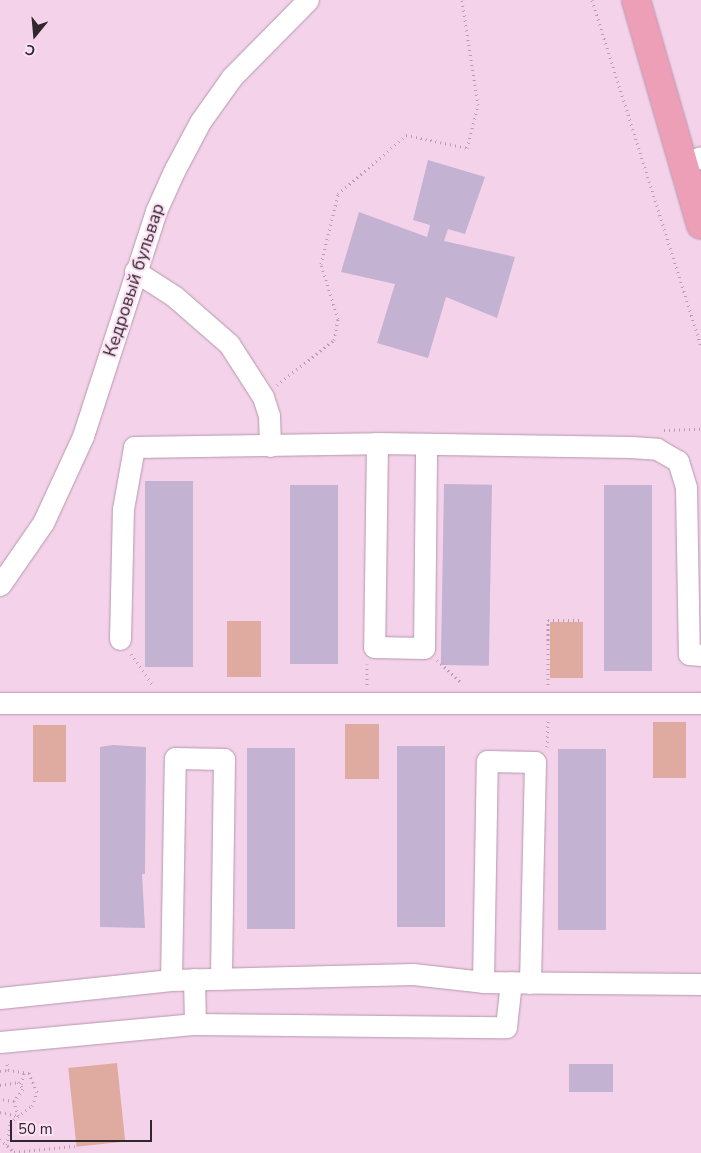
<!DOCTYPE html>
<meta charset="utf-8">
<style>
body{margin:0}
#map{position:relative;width:701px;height:1153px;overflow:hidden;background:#f4d3ea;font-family:"Nunito Sans",sans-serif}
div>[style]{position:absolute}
.green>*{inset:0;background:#dfaba1;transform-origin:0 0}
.building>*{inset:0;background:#c3b2d1;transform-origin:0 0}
.path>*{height:3px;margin-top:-1.5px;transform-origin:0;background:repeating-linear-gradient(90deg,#b89db0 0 1px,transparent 0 5px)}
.roads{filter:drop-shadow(0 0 1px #b697ad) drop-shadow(0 0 1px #b697ad)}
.minor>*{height:21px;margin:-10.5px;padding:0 10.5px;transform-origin:10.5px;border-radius:10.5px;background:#fff}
.major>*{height:28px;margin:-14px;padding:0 14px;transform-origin:14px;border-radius:14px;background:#ec9fb6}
span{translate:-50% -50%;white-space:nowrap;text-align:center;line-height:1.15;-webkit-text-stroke:4.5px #fde2f5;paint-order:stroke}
.street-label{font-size:18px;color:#31252e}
.north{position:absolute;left:10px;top:10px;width:50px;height:50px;-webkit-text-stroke:4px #fde2f5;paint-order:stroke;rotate:197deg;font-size:14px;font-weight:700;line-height:20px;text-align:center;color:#31252e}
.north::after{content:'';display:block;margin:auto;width:18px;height:22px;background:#31252e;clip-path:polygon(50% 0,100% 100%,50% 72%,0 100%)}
.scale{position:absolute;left:10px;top:1120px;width:142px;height:22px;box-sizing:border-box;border:2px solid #31252e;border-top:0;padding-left:6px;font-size:15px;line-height:18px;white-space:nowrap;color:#31252e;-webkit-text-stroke:4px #fde2f5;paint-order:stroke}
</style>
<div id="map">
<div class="green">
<div style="left:227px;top:621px;width:34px;height:56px"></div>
<div style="left:550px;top:622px;width:33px;height:56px"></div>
<div style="left:686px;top:722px;width:56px;height:33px;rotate:90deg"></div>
<div style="left:345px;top:724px;width:34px;height:55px"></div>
<div style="left:33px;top:725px;width:33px;height:57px"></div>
<div style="left:117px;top:1063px;width:79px;height:49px;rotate:84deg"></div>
</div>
<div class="building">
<div style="clip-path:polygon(428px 160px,485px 177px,465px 234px,448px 229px,444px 241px,515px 257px,497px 318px,446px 297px,428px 358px,377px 343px,395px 284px,341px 272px,359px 212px,427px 237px,430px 225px,413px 220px)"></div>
<div style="left:145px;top:481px;width:48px;height:186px"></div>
<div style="left:444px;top:484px;width:48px;height:181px;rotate:1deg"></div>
<div style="left:290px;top:485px;width:48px;height:179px"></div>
<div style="left:604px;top:485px;width:48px;height:186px"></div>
<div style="clip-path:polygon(113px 745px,146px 747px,145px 874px,142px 874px,145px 928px,100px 927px,100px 747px)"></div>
<div style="left:397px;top:746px;width:48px;height:181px"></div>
<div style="left:247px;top:748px;width:48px;height:181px"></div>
<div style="left:558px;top:749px;width:48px;height:181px"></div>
<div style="left:569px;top:1064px;width:44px;height:28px"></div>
</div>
<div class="path">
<div style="left:592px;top:0;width:362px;rotate:72.5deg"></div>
<div style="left:277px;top:385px;width:73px;rotate:-38.3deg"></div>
<div style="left:334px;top:340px;width:21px;rotate:-79deg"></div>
<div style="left:338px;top:319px;width:58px;rotate:-107.2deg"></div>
<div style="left:321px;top:264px;width:72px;rotate:-76.3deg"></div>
<div style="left:338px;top:194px;width:90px;rotate:-40.9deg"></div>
<div style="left:406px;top:135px;width:62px;rotate:12deg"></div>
<div style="left:467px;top:148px;width:44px;rotate:-75.7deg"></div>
<div style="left:478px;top:105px;width:106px;rotate:-98.7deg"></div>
<div style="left:664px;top:430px;width:37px;rotate:-2deg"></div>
<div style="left:131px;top:654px;width:37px;rotate:55deg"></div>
<div style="left:437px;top:660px;width:34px;rotate:43deg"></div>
<div style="left:367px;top:685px;width:21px;rotate:-90deg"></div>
<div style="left:548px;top:685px;width:65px;rotate:-90deg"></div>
<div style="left:548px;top:620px;width:34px"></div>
<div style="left:547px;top:747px;width:26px;rotate:-88deg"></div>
<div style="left:0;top:1071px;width:8px;rotate:-7deg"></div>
<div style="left:8px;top:1070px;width:7px;rotate:-98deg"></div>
<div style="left:21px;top:1084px;width:15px;rotate:-74deg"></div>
<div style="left:0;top:1085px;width:18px;rotate:-9deg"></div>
<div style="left:18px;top:1082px;width:9px;rotate:54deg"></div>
<div style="left:23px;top:1089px;width:15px;rotate:127deg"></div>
<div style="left:14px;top:1101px;width:14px;rotate:-172deg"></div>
<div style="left:0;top:1112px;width:18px;rotate:13deg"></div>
<div style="left:18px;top:1116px;width:16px;rotate:-105deg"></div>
<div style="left:0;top:1139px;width:19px;rotate:43deg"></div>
<div style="left:14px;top:1152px;width:61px;rotate:-5.6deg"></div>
<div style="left:7px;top:1145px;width:22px;rotate:-82deg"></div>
<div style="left:10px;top:1123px;width:28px;rotate:-38deg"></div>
<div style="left:32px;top:1106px;width:15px;rotate:-70deg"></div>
<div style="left:37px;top:1092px;width:21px;rotate:-113deg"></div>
<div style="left:29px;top:1073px;width:21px;rotate:-172deg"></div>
</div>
<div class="roads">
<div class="minor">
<div style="left:681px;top:164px;width:21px;rotate:-19deg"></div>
<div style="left:135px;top:271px;width:46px;rotate:32.7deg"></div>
<div style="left:174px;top:296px;width:73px;rotate:41.1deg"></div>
<div style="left:229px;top:344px;width:63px;rotate:57.3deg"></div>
<div style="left:263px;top:397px;width:20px;rotate:72deg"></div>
<div style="left:269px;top:416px;width:30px;rotate:88deg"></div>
<div style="left:377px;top:443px;width:204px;rotate:90.8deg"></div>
<div style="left:374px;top:647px;width:50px;rotate:1.1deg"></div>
<div style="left:424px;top:648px;width:204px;rotate:-89.4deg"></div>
<div style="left:0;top:585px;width:75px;rotate:-55.3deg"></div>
<div style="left:43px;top:523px;width:96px;rotate:-65.3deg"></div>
<div style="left:83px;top:436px;width:237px;rotate:-72deg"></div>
<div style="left:156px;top:211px;width:44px;rotate:-65.8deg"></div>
<div style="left:174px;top:171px;width:55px;rotate:-62deg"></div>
<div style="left:200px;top:122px;width:55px;rotate:-54.6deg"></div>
<div style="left:232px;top:77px;width:108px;rotate:-45.4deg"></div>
<div style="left:120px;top:639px;width:130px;rotate:-88.7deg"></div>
<div style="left:123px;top:509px;width:63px;rotate:-79.9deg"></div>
<div style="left:134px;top:447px;width:243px;rotate:-0.9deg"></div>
<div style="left:377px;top:443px;width:254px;rotate:0.9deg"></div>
<div style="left:631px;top:447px;width:26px;rotate:4deg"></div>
<div style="left:657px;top:449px;width:24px;rotate:30deg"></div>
<div style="left:678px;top:461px;width:28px;rotate:73deg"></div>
<div style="left:686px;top:488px;width:166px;rotate:89deg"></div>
<div style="left:689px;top:654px;width:12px;rotate:5deg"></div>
<div style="left:0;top:703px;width:701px"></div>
<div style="left:194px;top:979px;width:45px;rotate:88.7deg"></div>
<div style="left:171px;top:980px;width:222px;rotate:-89deg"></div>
<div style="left:175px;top:758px;width:49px;rotate:1.2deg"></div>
<div style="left:224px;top:759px;width:220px;rotate:90.8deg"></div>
<div style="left:483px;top:982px;width:221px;rotate:-89deg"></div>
<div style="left:487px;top:761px;width:48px;rotate:1.2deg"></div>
<div style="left:535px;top:762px;width:221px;rotate:91.3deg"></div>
<div style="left:0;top:998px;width:172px;rotate:-6deg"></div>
<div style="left:171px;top:980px;width:242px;rotate:-1.4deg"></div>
<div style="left:413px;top:974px;width:70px;rotate:6.5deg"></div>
<div style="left:483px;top:982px;width:218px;rotate:0.5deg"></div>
<div style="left:0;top:1042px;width:196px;rotate:-5.3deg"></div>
<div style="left:195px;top:1024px;width:311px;rotate:0.6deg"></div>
<div style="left:506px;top:1027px;width:45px;rotate:-83.7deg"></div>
</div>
<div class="major">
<div style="left:636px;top:0;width:234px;rotate:73.9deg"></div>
</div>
</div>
<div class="street-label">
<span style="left:134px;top:280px;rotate:-72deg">Кедровый бульвар</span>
</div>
<div class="north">С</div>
<div class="scale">50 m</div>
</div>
